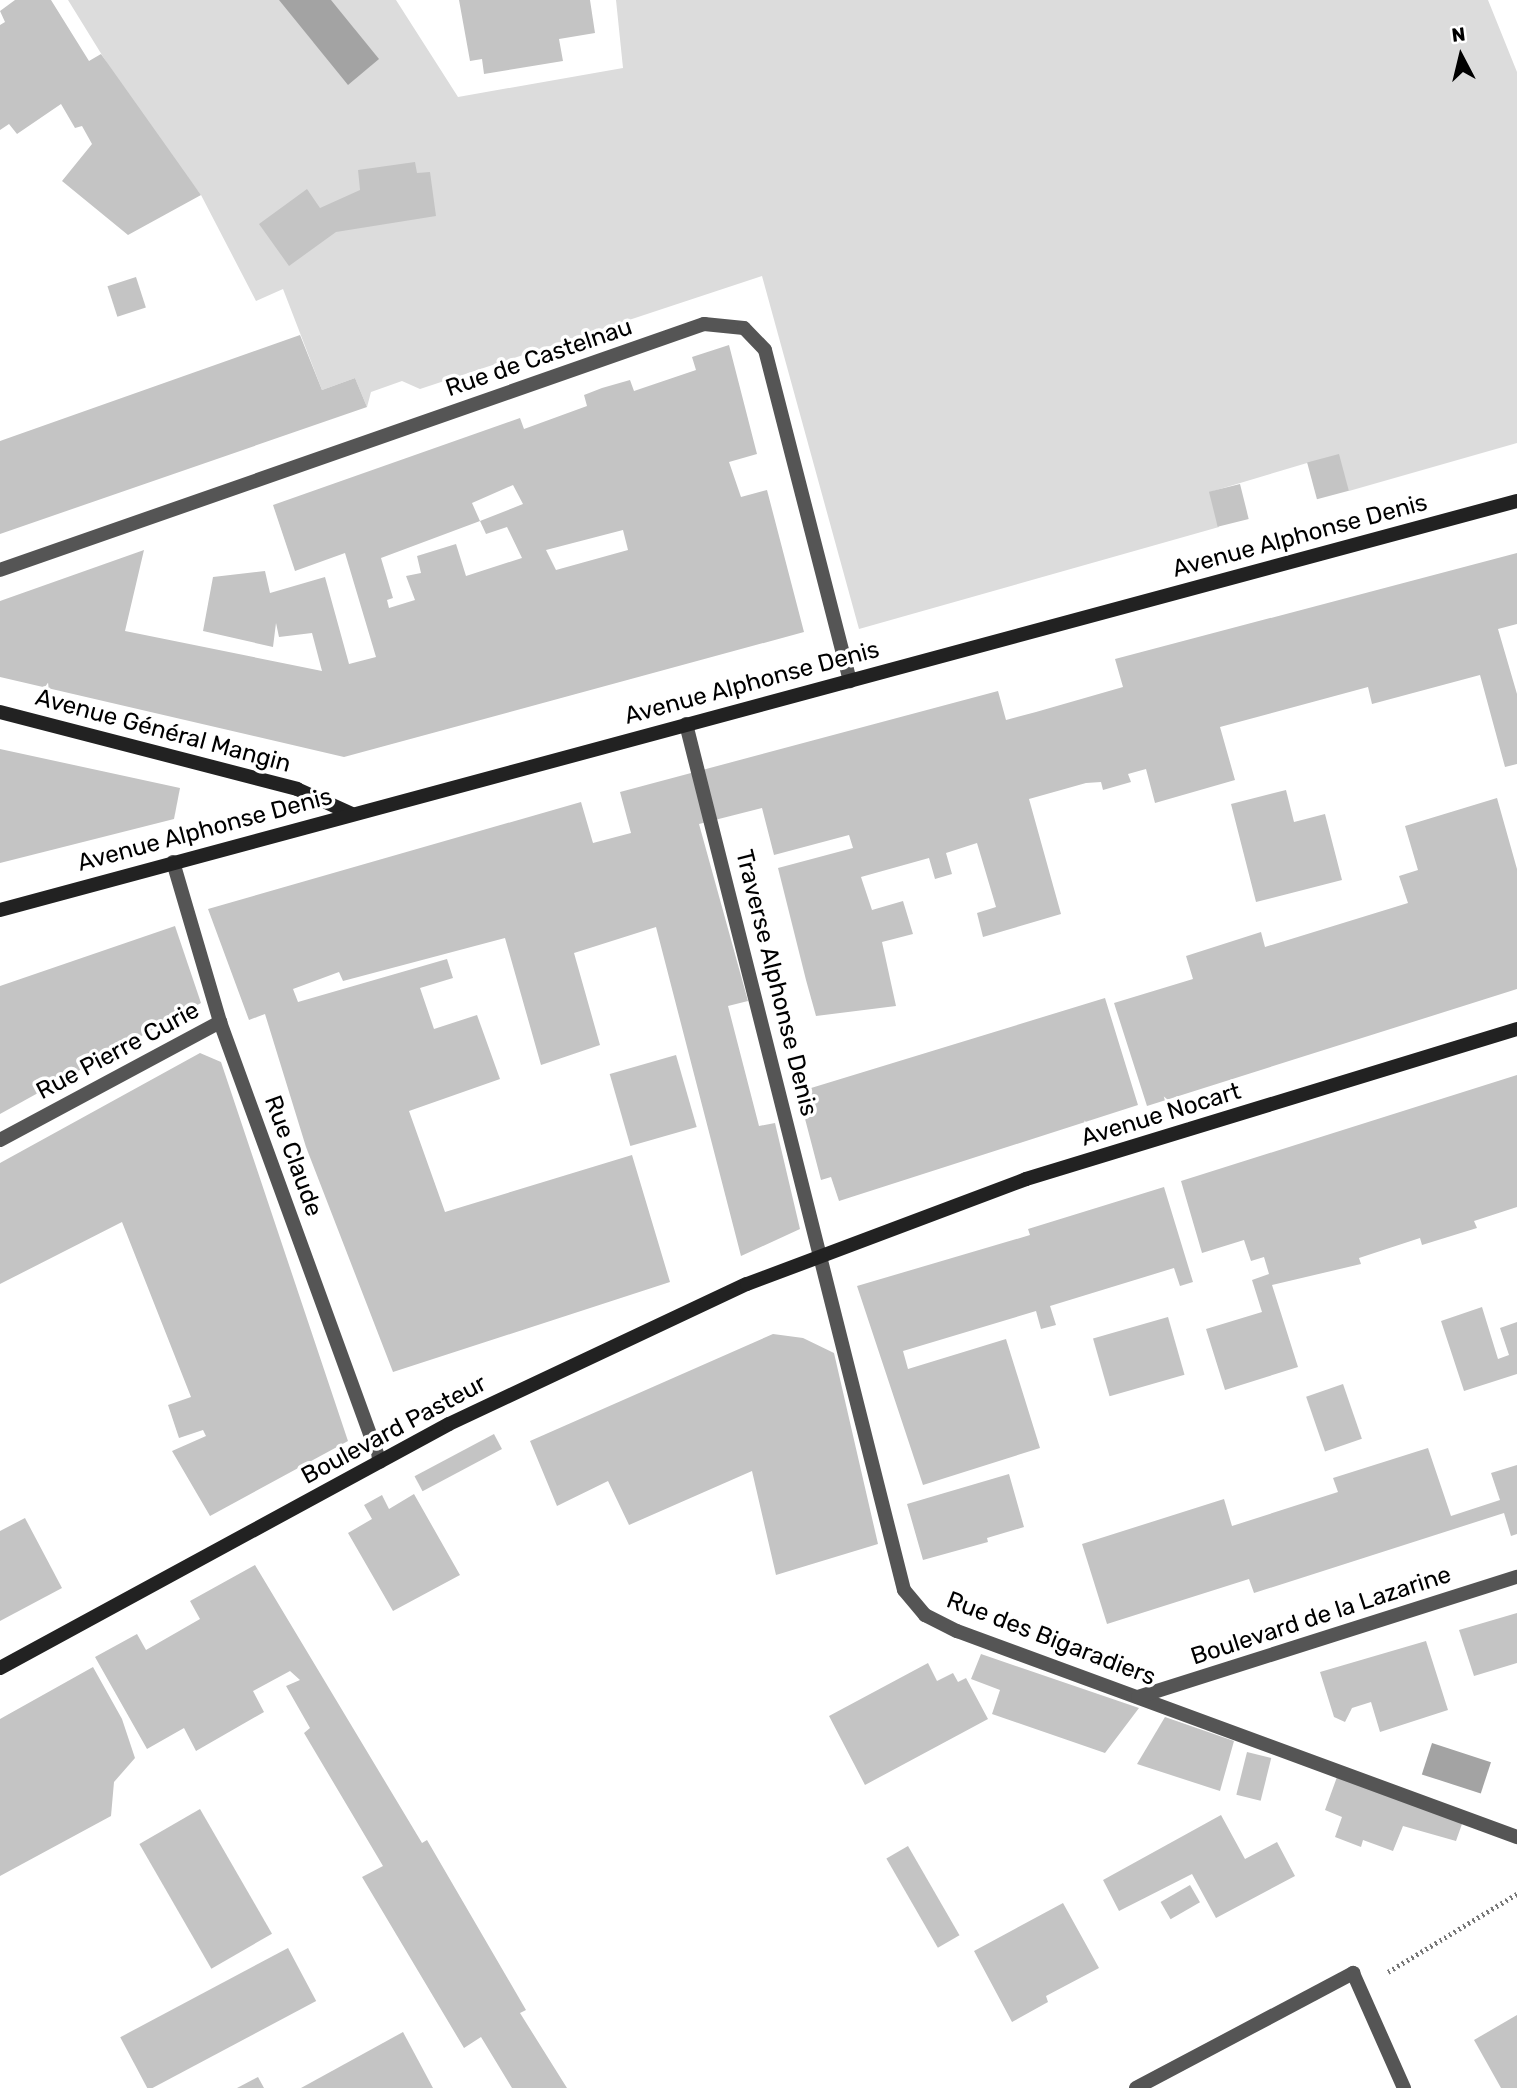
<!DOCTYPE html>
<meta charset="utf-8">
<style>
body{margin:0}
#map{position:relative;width:1517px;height:2088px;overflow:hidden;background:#fff;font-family:Rubik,sans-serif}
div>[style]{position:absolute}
.green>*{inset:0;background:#dcdcdc}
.water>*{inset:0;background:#a3a3a3;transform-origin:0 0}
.building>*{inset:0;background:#c4c4c4;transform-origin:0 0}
.path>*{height:4.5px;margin-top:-2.25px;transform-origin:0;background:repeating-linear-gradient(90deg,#777 0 2px,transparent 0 5.5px)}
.street>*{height:14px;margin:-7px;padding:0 7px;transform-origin:7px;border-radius:7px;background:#555}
.secondary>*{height:14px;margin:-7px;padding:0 7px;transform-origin:7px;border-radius:7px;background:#222}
span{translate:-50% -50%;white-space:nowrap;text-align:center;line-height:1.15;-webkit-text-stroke:7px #fff;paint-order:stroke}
.street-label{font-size:24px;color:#000}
.north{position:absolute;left:1426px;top:21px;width:70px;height:70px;-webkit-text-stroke:5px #fff;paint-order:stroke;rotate:353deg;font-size:19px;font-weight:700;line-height:28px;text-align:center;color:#000}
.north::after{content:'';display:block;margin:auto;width:24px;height:32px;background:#000;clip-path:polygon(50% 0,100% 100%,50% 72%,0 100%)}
</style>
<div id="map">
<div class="green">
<div style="clip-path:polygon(68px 0,396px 0,458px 97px,623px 68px,616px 0,1488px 0,1517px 72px,1517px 443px,1349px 491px,1307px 463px,1210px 492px,1219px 527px,859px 629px,762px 276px,420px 389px,402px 381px,371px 392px,367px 407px,355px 378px,322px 390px,283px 289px,256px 301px,201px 195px,131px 102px)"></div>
</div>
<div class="water">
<div style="clip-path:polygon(279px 0,331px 0,379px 59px,348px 85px)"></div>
<div style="left:1432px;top:1743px;width:62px;height:33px;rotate:18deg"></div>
</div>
<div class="building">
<div style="clip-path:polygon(15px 0,51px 0,89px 61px,101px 54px,201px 195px,128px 235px,62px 181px,92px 144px,82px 126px,75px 128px,61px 104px,17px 134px,9px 124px,0 130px,0 25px,5px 22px,0 11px)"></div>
<div style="clip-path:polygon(459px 0,590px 0,595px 33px,559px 39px,563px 61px,484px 74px,482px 59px,470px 61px)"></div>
<div style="clip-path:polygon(415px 162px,417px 173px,430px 172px,436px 216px,336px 232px,289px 266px,259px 224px,307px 189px,320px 208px,360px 190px,358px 170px)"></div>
<div style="left:136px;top:277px;width:32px;height:30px;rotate:72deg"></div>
<div style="clip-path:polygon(300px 335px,322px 390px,355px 378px,367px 407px,0 534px,0 441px)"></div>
<div style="clip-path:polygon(evenodd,729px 345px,757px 454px,729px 462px,741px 497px,767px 490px,804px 632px,344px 757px,0 677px,0 601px,144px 550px,125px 631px,322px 671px,312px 633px,279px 637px,276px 623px,273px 647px,203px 631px,213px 577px,265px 571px,270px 593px,325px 577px,349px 664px,376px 657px,345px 553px,295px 571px,273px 505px,520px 418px,524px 429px,587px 406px,584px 395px,602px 388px,630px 380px,634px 391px,696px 370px,692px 357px,729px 345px,513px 485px,523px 504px,480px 521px,486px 534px,507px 527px,522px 558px,466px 576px,456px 544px,417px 556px,421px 573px,406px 576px,415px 600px,389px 608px,387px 600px,393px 598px,381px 558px,480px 521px,472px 503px,513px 485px,729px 345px,623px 530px,628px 550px,556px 570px,546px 550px,623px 530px)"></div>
<div style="left:1339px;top:454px;width:38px;height:33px;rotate:75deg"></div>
<div style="left:1240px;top:484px;width:36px;height:32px;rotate:76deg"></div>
<div style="clip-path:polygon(1517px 553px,1517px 624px,1498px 629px,1517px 694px,1517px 764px,1505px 767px,1480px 675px,1372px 704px,1368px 687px,1220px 727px,1235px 780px,1155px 803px,1146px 769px,1128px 774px,1131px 782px,1103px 790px,1101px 782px,1086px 783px,1029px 799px,1061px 914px,983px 937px,977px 913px,996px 907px,977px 843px,946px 853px,952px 874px,935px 879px,929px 858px,861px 877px,872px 910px,903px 901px,913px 934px,882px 942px,896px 1006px,816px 1016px,806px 980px,778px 868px,853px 848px,849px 835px,774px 855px,762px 808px,699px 824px,748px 1001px,728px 1006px,759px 1126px,775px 1123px,800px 1229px,741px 1256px,656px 927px,574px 953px,600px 1045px,541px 1065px,505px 938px,343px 981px,339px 972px,293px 989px,298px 1002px,447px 959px,453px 978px,420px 988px,434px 1029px,477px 1015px,500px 1079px,409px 1111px,445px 1212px,632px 1155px,670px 1282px,393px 1372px,306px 1147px,265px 1014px,249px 1020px,208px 909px,581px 802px,593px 843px,631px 833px,620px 792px,998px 691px,1006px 720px,1036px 712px,1123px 687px,1115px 659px)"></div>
<div style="clip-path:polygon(0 749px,180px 788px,174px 819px,0 863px)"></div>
<div style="clip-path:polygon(1286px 790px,1294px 822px,1325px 814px,1342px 880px,1256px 902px,1231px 804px)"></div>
<div style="clip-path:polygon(1497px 798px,1517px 869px,1517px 989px,1147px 1106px,1114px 1003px,1193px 979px,1186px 956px,1261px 932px,1265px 947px,1408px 903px,1399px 876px,1418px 870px,1405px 826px)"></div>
<div style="clip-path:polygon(175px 926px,201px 1003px,0 1114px,0 986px)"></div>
<div style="clip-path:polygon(1105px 998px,1138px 1105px,839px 1201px,831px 1177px,821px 1180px,798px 1092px)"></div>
<div style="clip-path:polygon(200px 1053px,221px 1062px,348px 1441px,210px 1516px,172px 1451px,206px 1436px,203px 1430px,179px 1438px,168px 1405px,191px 1397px,122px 1222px,0 1284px,0 1163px)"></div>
<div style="left:676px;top:1055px;width:75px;height:69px;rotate:74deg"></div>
<div style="clip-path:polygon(1517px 1075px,1517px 1207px,1474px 1221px,1477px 1228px,1422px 1245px,1420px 1238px,1359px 1258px,1361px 1264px,1272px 1285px,1298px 1367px,1225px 1390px,1206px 1329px,1262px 1312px,1252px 1280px,1269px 1274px,1264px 1257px,1251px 1261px,1244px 1240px,1202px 1253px,1181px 1181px)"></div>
<div style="clip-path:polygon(1164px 1187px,1193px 1282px,1180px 1286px,1174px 1268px,1050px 1306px,1056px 1325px,1041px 1329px,1036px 1311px,903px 1351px,908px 1369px,1006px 1339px,1040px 1448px,923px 1485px,857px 1286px,1030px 1235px,1028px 1229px)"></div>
<div style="clip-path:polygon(1482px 1307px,1498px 1359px,1509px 1355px,1500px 1328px,1517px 1322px,1517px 1374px,1464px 1391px,1441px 1321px)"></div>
<div style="left:1168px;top:1317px;width:60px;height:78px;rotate:74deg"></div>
<div style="clip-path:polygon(773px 1334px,803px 1338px,834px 1353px,878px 1544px,776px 1575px,752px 1471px,629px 1525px,608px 1481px,557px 1506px,530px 1441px)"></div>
<div style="left:1343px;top:1384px;width:58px;height:39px;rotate:71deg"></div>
<div style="left:494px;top:1434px;width:17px;height:90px;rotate:62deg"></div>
<div style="clip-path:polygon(1428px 1448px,1451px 1516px,1500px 1500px,1491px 1473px,1517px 1465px,1517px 1534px,1511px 1536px,1504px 1513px,1254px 1593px,1249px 1579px,1107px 1624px,1082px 1544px,1224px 1499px,1232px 1526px,1338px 1492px,1333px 1478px)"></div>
<div style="clip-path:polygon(1009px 1474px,1024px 1527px,987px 1538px,988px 1542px,923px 1560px,907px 1504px)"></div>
<div style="clip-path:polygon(414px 1494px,460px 1575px,393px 1611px,348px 1533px,372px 1519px,364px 1505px,382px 1495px,389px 1509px)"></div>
<div style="clip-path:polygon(25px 1518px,62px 1588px,0 1621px,0 1531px)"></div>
<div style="clip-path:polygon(255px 1565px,422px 1843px,427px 1840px,526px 2010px,520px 2013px,567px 2088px,512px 2088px,481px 2037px,464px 2048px,362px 1877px,383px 1866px,304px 1733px,310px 1728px,286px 1686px,300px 1680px,290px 1671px,253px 1691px,264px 1712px,196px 1751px,184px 1728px,147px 1749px,95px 1657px,137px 1634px,146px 1650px,200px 1619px,190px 1601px)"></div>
<div style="clip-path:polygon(1517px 1613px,1517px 1663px,1474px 1676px,1459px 1630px)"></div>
<div style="clip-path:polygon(1426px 1641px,1448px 1710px,1380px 1732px,1371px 1702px,1352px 1708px,1345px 1722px,1334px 1717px,1320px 1672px)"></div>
<div style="clip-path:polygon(981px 1654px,1139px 1708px,1105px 1753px,992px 1714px,1000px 1690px,971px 1679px)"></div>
<div style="clip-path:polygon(928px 1663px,937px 1681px,953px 1673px,958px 1682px,966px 1678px,988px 1719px,865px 1785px,829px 1716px)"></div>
<div style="clip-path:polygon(93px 1667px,122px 1719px,135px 1758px,114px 1782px,111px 1816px,0 1876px,0 1719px)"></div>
<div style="clip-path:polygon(1165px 1717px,1234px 1741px,1220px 1791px,1137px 1764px)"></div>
<div style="left:1247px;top:1752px;width:25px;height:44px;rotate:14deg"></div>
<div style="clip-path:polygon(1337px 1777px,1463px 1821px,1456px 1841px,1403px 1826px,1393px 1851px,1363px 1840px,1361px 1847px,1335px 1837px,1342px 1817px,1325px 1810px)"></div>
<div style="left:200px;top:1809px;width:144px;height:70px;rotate:60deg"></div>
<div style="clip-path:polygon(1221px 1815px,1245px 1859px,1277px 1842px,1295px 1876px,1216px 1918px,1192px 1874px,1119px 1911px,1103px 1880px)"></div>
<div style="left:908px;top:1846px;width:103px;height:25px;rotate:60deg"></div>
<div style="left:1190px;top:1885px;width:20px;height:34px;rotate:60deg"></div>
<div style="clip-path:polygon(1063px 1903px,1099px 1968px,1046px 1996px,1048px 2002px,1012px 2022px,974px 1951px)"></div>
<div style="left:288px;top:1948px;width:60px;height:190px;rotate:62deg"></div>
<div style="clip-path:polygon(1517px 2015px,1517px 2088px,1501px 2088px,1474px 2040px)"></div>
<div style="clip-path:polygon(403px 2032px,433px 2088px,301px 2088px)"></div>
<div style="clip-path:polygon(258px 2077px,264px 2088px,237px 2088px)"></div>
</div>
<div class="path">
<div style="left:1388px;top:1972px;width:151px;rotate:-31.2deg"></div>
</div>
<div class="street">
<div style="left:0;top:570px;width:746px;rotate:-19.26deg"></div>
<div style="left:704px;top:324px;width:40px;rotate:5.7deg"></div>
<div style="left:744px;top:328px;width:30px;rotate:46deg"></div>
<div style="left:765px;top:350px;width:342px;rotate:75.6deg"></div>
<div style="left:686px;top:724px;width:893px;rotate:75.87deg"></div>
<div style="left:904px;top:1590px;width:33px;rotate:50deg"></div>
<div style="left:925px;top:1615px;width:36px;rotate:27deg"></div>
<div style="left:957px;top:1631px;width:597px;rotate:20.2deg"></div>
<div style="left:173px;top:862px;width:167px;rotate:73.6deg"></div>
<div style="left:220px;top:1022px;width:468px;rotate:70deg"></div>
<div style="left:0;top:1140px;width:250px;rotate:-28.2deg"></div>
<div style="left:1138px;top:1697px;width:398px;rotate:-17.6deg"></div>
<div style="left:1136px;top:2088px;width:246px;rotate:-27.9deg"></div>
<div style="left:1353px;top:1973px;width:126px;rotate:66.1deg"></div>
</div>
<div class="secondary">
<div style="left:0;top:712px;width:307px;rotate:14.5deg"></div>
<div style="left:297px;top:789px;width:60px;rotate:24.4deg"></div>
<div style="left:0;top:910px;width:1571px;rotate:-15.09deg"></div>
<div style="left:0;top:1668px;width:511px;rotate:-28.52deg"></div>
<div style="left:449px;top:1424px;width:329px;rotate:-25.2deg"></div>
<div style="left:747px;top:1284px;width:298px;rotate:-20.6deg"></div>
<div style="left:1026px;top:1179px;width:513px;rotate:-16.99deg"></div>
</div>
<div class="street-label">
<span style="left:539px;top:358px;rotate:-19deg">Rue de Castelnau</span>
<span style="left:1300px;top:536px;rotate:-15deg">Avenue Alphonse Denis</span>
<span style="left:752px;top:683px;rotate:-15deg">Avenue Alphonse Denis</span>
<span style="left:163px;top:731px;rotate:15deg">Avenue Général Mangin</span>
<span style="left:205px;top:830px;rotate:-15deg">Avenue Alphonse Denis</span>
<span style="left:776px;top:983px;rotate:76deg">Traverse Alphonse Denis</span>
<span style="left:118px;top:1051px;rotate:-28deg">Rue Pierre Curie</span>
<span style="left:1161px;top:1115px;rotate:-17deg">Avenue Nocart</span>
<span style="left:293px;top:1156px;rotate:70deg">Rue Claude</span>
<span style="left:394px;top:1430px;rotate:-28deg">Boulevard Pasteur</span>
<span style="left:1321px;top:1616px;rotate:-18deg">Boulevard de la Lazarine</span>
<span style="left:1051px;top:1639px;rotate:21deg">Rue des Bigaradiers</span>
</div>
<div class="north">N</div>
</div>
